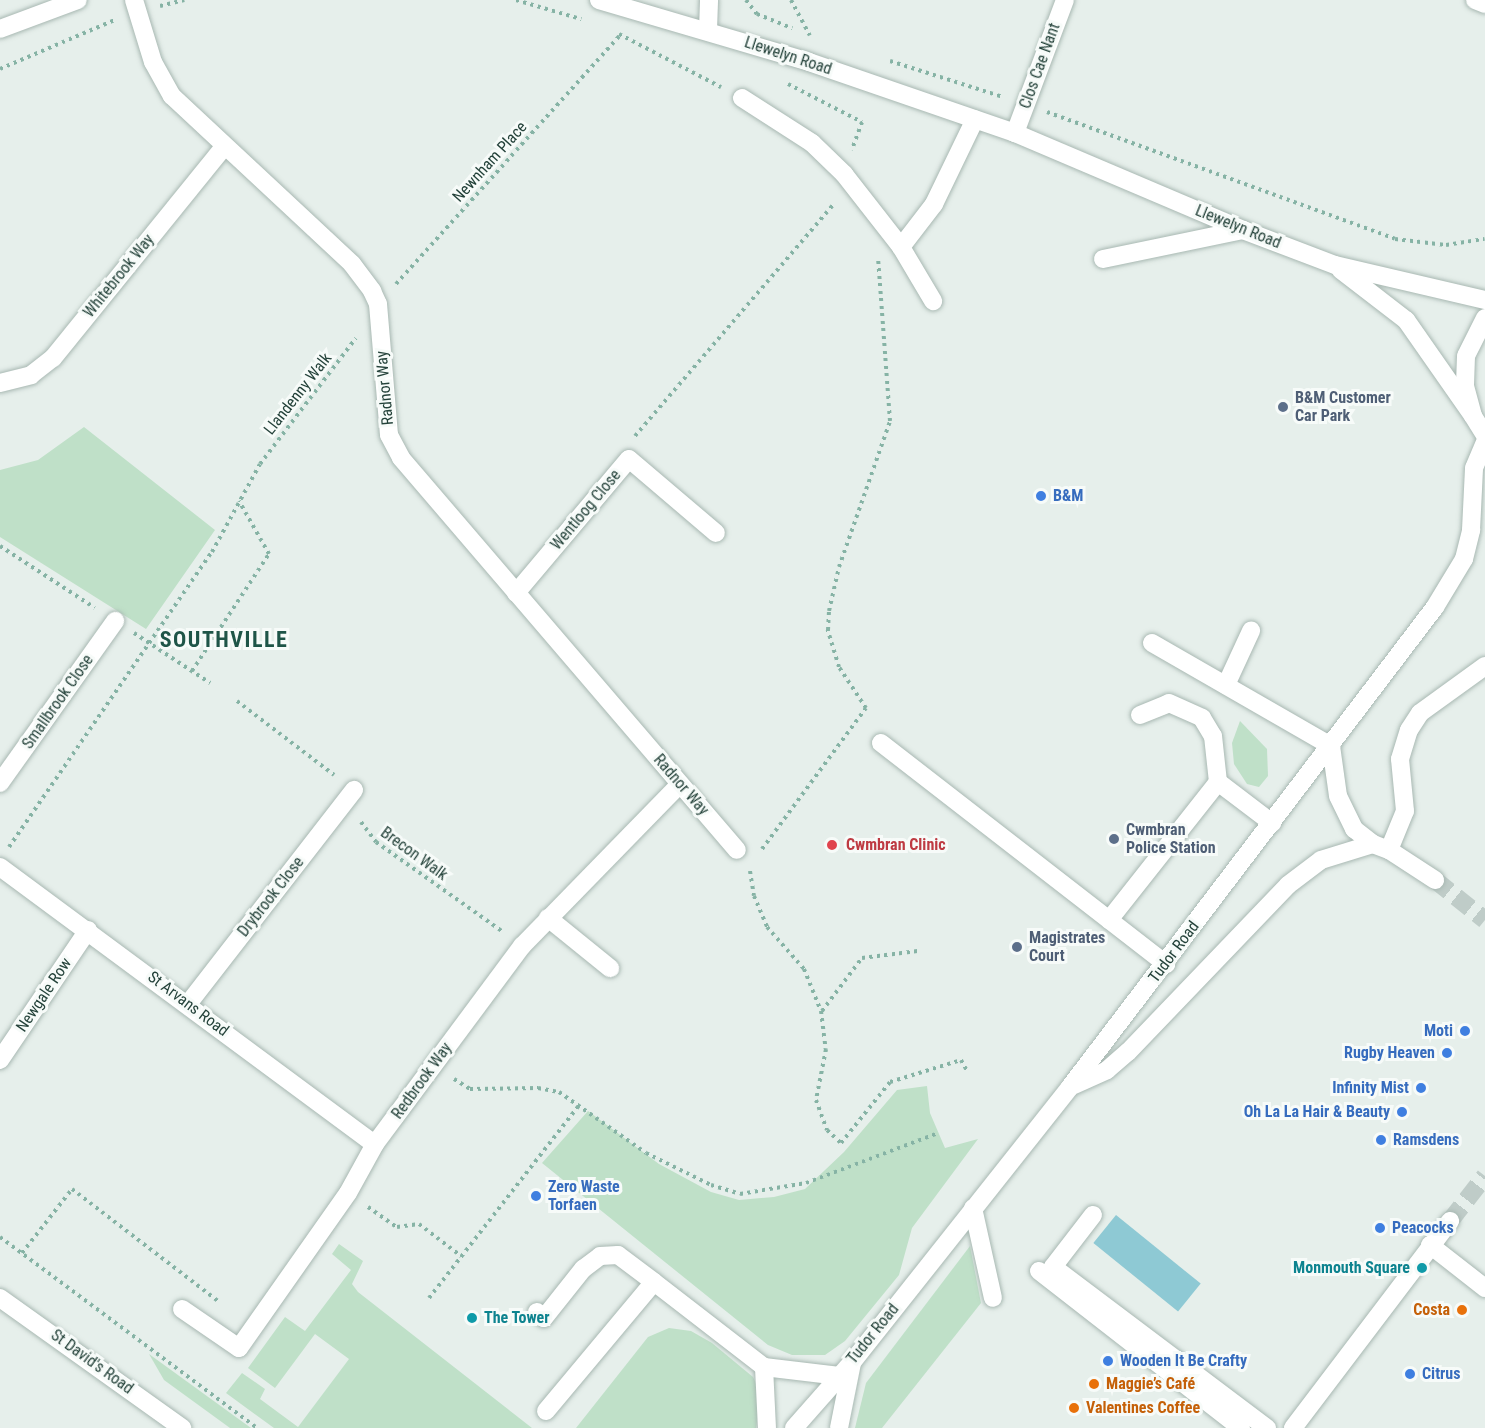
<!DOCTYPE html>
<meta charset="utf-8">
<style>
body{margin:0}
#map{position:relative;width:1485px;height:1428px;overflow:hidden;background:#e6efeb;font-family:"Roboto Condensed",sans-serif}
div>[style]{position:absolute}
.green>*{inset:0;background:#bfe0c8}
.water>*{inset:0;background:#8ec9d4;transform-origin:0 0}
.minor-tunnel>*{height:18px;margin-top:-9px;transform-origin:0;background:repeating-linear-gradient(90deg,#bfccc8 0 18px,transparent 0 27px)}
.path>*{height:4px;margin-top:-2px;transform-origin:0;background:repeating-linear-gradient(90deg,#86b3a5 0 3px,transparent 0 7.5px)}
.roads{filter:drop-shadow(0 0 2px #a8b8b2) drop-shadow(0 0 2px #a8b8b2)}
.minor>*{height:18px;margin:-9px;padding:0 9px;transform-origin:9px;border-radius:9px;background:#fff}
.dots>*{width:16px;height:16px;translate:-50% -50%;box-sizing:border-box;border:3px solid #f7fbf9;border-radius:50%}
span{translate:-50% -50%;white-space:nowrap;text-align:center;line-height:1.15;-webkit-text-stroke:6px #f7fbf9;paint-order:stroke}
.street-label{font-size:16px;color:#24423a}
.service-label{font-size:16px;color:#4e5e75;font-weight:700}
.left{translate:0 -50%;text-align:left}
.shop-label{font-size:16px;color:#366cbe;font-weight:700}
.right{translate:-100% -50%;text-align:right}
.health-label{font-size:16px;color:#be3a42;font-weight:700}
.culture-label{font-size:16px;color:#0d838f;font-weight:700}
.food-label{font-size:16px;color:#c56008;font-weight:700}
.district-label{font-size:22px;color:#1f5548;font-weight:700;letter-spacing:1.5px}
</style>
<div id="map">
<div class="green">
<div style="clip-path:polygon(84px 427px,215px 530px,146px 629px,0 537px,0 470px,38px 460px)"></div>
<div style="clip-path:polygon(1240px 721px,1267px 749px,1268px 776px,1259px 787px,1247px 784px,1234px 764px,1232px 743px)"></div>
<div style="clip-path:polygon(927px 1086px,930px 1113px,945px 1148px,978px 1139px,912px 1228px,899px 1275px,845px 1341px,825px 1355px,792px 1355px,768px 1345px,542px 1163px,588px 1111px,659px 1164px,711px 1192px,739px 1200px,774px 1197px,805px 1189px,844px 1152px,897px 1090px)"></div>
<div style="clip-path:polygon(339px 1244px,363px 1261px,352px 1284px,358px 1292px,532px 1428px,274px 1428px,226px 1393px,242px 1373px,265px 1389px,260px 1399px,298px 1427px,349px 1359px,315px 1334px,275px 1388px,248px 1368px,285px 1317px,305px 1331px,351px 1270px,332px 1254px)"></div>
<div style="clip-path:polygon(970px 1246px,981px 1303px,882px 1428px,855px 1428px,866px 1383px)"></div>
<div style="clip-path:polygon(669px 1328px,691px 1331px,712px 1343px,753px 1377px,761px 1394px,756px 1428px,576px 1428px,648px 1337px)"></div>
<div style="clip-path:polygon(149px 1354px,251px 1428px,230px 1428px,164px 1380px)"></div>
</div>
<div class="water">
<div style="left:1116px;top:1215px;width:109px;height:36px;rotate:39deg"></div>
</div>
<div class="minor-tunnel">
<div style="left:1435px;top:880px;width:64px;rotate:38.7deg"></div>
<div style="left:1450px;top:1221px;width:57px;rotate:-52.1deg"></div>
</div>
<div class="path">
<div style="left:516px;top:0;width:68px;rotate:16.3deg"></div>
<div style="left:746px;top:0;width:18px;rotate:52deg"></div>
<div style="left:757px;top:14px;width:38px;rotate:22deg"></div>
<div style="left:791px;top:0;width:40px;rotate:62deg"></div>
<div style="left:160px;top:6px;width:25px;rotate:-14deg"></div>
<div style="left:619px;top:34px;width:115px;rotate:27.5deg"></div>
<div style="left:890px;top:61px;width:119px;rotate:17.7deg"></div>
<div style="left:0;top:69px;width:125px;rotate:-23.1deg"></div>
<div style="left:788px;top:84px;width:83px;rotate:27.2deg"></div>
<div style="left:862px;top:122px;width:30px;rotate:110deg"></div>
<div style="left:1047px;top:112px;width:370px;rotate:20deg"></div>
<div style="left:1395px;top:239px;width:51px;rotate:6.7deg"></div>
<div style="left:1446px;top:245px;width:39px;rotate:-9deg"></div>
<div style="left:396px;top:284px;width:335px;rotate:-48deg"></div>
<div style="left:635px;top:436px;width:307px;rotate:-49.4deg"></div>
<div style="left:0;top:546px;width:113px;rotate:33.1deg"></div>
<div style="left:134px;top:633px;width:91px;rotate:33.3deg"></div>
<div style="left:192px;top:671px;width:140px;rotate:-56.7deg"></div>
<div style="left:269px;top:554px;width:61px;rotate:-119.5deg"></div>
<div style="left:237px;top:701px;width:122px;rotate:37.3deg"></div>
<div style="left:361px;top:822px;width:25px;rotate:53deg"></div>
<div style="left:376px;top:842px;width:156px;rotate:35.3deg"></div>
<div style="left:9px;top:847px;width:358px;rotate:-55.5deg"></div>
<div style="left:212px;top:552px;width:100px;rotate:-61.4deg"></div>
<div style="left:260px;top:464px;width:158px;rotate:-52.7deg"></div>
<div style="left:762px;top:849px;width:175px;rotate:-53.6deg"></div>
<div style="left:866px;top:708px;width:49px;rotate:-123.4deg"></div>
<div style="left:839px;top:667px;width:39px;rotate:-107deg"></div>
<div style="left:828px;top:630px;width:19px;rotate:-87deg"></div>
<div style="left:829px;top:611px;width:45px;rotate:-77.2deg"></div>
<div style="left:839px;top:567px;width:155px;rotate:-70.7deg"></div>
<div style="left:890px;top:421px;width:162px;rotate:-94.2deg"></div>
<div style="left:750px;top:871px;width:25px;rotate:81deg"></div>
<div style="left:754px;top:896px;width:34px;rotate:67deg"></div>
<div style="left:767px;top:927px;width:56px;rotate:48.6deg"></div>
<div style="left:804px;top:969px;width:45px;rotate:68deg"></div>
<div style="left:821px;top:1011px;width:38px;rotate:83deg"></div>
<div style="left:826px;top:1049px;width:52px;rotate:101.1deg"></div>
<div style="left:816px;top:1100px;width:32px;rotate:70deg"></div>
<div style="left:827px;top:1130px;width:19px;rotate:43deg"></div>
<div style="left:841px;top:1143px;width:78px;rotate:-51.2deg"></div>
<div style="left:890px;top:1082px;width:74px;rotate:-17.2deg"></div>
<div style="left:961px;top:1060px;width:13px;rotate:61deg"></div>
<div style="left:822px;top:1011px;width:66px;rotate:-53deg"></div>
<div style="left:862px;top:958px;width:56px;rotate:-7.1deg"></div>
<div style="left:454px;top:1079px;width:19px;rotate:32deg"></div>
<div style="left:470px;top:1089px;width:68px;rotate:-0.8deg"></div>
<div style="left:538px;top:1088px;width:21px;rotate:11deg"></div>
<div style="left:559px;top:1092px;width:106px;rotate:35deg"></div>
<div style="left:646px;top:1153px;width:72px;rotate:26.2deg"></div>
<div style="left:711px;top:1185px;width:30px;rotate:17deg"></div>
<div style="left:740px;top:1194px;width:67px;rotate:-9.5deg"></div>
<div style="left:806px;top:1183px;width:141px;rotate:-20.7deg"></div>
<div style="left:368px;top:1207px;width:35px;rotate:35deg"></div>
<div style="left:397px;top:1227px;width:22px;rotate:-8deg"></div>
<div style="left:419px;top:1224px;width:53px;rotate:37.3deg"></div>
<div style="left:0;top:1237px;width:320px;rotate:36.6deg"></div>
<div style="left:22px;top:1253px;width:81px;rotate:-52deg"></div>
<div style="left:72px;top:1189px;width:185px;rotate:37.5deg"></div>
<div style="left:429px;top:1298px;width:244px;rotate:-52.1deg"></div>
</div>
<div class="roads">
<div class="minor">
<div style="left:134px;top:0;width:65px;rotate:73deg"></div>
<div style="left:153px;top:62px;width:39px;rotate:61deg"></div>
<div style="left:172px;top:96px;width:246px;rotate:43deg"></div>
<div style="left:352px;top:264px;width:34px;rotate:53deg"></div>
<div style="left:372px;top:291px;width:14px;rotate:65deg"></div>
<div style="left:378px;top:304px;width:131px;rotate:85.2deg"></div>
<div style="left:389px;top:435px;width:26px;rotate:62deg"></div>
<div style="left:401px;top:458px;width:516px;rotate:49.4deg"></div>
<div style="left:599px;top:0;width:219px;rotate:16.4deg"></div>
<div style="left:809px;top:62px;width:218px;rotate:19deg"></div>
<div style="left:1015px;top:133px;width:248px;rotate:23deg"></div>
<div style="left:1243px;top:230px;width:98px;rotate:20.8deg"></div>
<div style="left:1335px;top:265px;width:154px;rotate:13.1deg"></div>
<div style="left:1475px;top:0;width:11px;rotate:22deg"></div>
<div style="left:0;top:29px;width:83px;rotate:-20.4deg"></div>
<div style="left:708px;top:30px;width:30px;rotate:-88deg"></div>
<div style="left:742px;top:98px;width:83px;rotate:32.7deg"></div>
<div style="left:812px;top:143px;width:45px;rotate:44.1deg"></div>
<div style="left:844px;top:174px;width:93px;rotate:52deg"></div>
<div style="left:901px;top:247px;width:63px;rotate:59.3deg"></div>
<div style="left:1015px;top:133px;width:142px;rotate:-69.4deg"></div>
<div style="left:901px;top:247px;width:54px;rotate:-52.5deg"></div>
<div style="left:934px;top:204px;width:94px;rotate:-64.2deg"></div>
<div style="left:1103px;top:259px;width:143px;rotate:-11.7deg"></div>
<div style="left:1341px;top:270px;width:82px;rotate:37.6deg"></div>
<div style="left:1406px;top:320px;width:117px;rotate:55.1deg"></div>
<div style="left:1485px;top:318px;width:42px;rotate:116.6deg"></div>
<div style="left:1466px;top:356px;width:30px;rotate:92deg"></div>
<div style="left:1465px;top:386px;width:31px;rotate:75deg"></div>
<div style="left:1473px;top:416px;width:22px;rotate:58deg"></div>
<div style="left:0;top:383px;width:32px;rotate:-14deg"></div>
<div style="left:31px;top:375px;width:28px;rotate:-38deg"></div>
<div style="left:53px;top:358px;width:270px;rotate:-51deg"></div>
<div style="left:516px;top:593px;width:175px;rotate:-49.9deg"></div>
<div style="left:629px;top:459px;width:114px;rotate:40.4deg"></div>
<div style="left:1152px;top:643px;width:207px;rotate:29.9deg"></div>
<div style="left:1331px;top:746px;width:50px;rotate:82deg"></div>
<div style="left:1338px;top:796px;width:37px;rotate:64deg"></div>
<div style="left:1354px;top:829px;width:24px;rotate:38deg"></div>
<div style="left:1373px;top:844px;width:17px;rotate:21deg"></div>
<div style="left:1389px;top:850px;width:42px;rotate:-67.7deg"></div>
<div style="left:1405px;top:811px;width:52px;rotate:-95.5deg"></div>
<div style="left:1400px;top:759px;width:30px;rotate:-73deg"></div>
<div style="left:1409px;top:730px;width:20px;rotate:-57deg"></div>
<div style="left:1420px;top:713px;width:80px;rotate:-35.9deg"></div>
<div style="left:1226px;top:685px;width:60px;rotate:-65.2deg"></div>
<div style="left:1140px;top:715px;width:31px;rotate:-22deg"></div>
<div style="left:1169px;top:703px;width:36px;rotate:24deg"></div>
<div style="left:1202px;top:718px;width:21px;rotate:59deg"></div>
<div style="left:1213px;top:736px;width:46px;rotate:83.8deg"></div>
<div style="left:1218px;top:782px;width:68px;rotate:37.2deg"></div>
<div style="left:881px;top:743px;width:361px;rotate:37.8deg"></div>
<div style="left:0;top:783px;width:199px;rotate:-54.6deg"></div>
<div style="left:1389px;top:850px;width:55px;rotate:33.1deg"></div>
<div style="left:0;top:867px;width:466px;rotate:36.5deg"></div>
<div style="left:548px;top:918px;width:80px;rotate:38.9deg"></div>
<div style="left:1109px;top:920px;width:176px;rotate:-51.7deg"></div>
<div style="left:188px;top:1004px;width:271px;rotate:-52.2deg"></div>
<div style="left:0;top:1060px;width:157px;rotate:-55.9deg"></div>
<div style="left:1074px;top:1085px;width:36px;rotate:-24deg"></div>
<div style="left:1107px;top:1070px;width:28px;rotate:-41deg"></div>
<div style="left:1128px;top:1052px;width:231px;rotate:-46.2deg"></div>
<div style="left:1288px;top:885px;width:41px;rotate:-37.1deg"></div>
<div style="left:1321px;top:860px;width:54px;rotate:-17.1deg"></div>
<div style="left:973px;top:1208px;width:92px;rotate:77.5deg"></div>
<div style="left:1093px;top:1215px;width:66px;rotate:127.6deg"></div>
<div style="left:1053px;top:1267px;width:268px;rotate:37deg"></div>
<div style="left:1430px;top:1245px;width:70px;rotate:38deg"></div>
<div style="left:1039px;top:1271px;width:256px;rotate:37.9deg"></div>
<div style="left:0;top:1298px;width:224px;rotate:35.5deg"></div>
<div style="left:182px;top:1309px;width:69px;rotate:34.4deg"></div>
<div style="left:239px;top:1348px;width:189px;rotate:-54.9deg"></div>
<div style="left:348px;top:1193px;width:56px;rotate:-61.1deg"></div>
<div style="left:375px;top:1144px;width:247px;rotate:-53.4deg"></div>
<div style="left:522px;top:946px;width:226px;rotate:-45.7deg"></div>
<div style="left:537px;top:1312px;width:9px;rotate:41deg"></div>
<div style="left:544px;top:1318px;width:63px;rotate:-51.5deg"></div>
<div style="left:583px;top:1269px;width:21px;rotate:-37deg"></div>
<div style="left:600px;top:1256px;width:18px;rotate:-3deg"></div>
<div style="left:618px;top:1255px;width:45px;rotate:36.9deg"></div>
<div style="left:764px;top:1367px;width:61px;rotate:87.2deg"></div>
<div style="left:546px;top:1411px;width:168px;rotate:-50.1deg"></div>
<div style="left:654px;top:1282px;width:139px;rotate:37.7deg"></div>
<div style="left:764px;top:1367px;width:76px;rotate:6.8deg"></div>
<div style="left:794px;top:1428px;width:89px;rotate:-48.6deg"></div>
<div style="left:853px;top:1361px;width:350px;rotate:-51.6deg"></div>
<div style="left:1070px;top:1087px;width:603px;rotate:-52.75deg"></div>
<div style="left:1435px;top:607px;width:56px;rotate:-58.9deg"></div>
<div style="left:1464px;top:559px;width:30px;rotate:-76deg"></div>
<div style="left:1471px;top:530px;width:62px;rotate:-87.2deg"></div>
<div style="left:1474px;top:468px;width:28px;rotate:-67deg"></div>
<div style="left:839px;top:1428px;width:66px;rotate:-78.7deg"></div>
<div style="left:1293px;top:1428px;width:260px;rotate:-52.8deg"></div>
</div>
</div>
<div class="dots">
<div style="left:1283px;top:407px;background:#5c6f8a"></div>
<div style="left:1041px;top:496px;background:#3f7fe0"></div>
<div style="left:1114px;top:839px;background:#5c6f8a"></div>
<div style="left:832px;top:845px;background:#e0444e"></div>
<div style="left:1017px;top:947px;background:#5c6f8a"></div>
<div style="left:1465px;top:1031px;background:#3f7fe0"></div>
<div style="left:1447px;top:1053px;background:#3f7fe0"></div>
<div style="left:1421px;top:1088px;background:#3f7fe0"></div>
<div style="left:1402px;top:1112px;background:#3f7fe0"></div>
<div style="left:1381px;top:1140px;background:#3f7fe0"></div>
<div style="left:536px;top:1196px;background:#3f7fe0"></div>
<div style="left:1380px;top:1228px;background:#3f7fe0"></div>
<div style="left:1422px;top:1268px;background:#0f9aa8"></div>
<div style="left:1462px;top:1310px;background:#e8710a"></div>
<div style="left:472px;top:1318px;background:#0f9aa8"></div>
<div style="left:1108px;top:1361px;background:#3f7fe0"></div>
<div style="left:1410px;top:1374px;background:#3f7fe0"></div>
<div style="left:1094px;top:1384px;background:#e8710a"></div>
<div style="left:1074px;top:1408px;background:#e8710a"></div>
</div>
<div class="street-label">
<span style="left:788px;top:56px;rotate:18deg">Llewelyn Road</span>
<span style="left:1040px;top:66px;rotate:-70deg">Clos Cae Nant</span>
<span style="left:490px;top:162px;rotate:-48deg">Newnham Place</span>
<span style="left:1238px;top:227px;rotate:22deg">Llewelyn Road</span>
<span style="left:119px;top:276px;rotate:-51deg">Whitebrook Way</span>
<span style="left:385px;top:388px;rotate:-95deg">Radnor Way</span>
<span style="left:298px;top:394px;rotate:-52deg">Llandenny Walk</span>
<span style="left:586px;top:510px;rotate:-50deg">Wentloog Close</span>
<span style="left:58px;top:702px;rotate:-55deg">Smallbrook Close</span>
<span style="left:681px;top:785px;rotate:49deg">Radnor Way</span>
<span style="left:414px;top:854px;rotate:36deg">Brecon Walk</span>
<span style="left:271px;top:897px;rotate:-52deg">Drybrook Close</span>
<span style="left:1174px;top:952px;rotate:-53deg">Tudor Road</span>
<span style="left:44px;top:995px;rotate:-56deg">Newgale Row</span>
<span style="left:188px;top:1004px;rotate:37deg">St Arvans Road</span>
<span style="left:422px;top:1081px;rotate:-54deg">Redbrook Way</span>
<span style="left:873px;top:1334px;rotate:-51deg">Tudor Road</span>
<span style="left:92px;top:1362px;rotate:36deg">St David's Road</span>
</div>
<div class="service-label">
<span class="left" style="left:1295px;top:407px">B&amp;M Customer<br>Car Park</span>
<span class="left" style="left:1126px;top:839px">Cwmbran<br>Police Station</span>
<span class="left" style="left:1029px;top:947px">Magistrates<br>Court</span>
</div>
<div class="shop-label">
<span class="left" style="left:1053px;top:496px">B&amp;M</span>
<span class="right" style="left:1453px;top:1031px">Moti</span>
<span class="right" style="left:1435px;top:1053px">Rugby Heaven</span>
<span class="right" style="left:1409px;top:1088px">Infinity Mist</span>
<span class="right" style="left:1390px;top:1112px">Oh La La Hair &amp; Beauty</span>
<span class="left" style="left:1393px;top:1140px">Ramsdens</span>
<span class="left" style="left:548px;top:1196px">Zero Waste<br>Torfaen</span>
<span class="left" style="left:1392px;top:1228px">Peacocks</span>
<span class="left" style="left:1120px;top:1361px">Wooden It Be Crafty</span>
<span class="left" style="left:1422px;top:1374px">Citrus</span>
</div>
<div class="health-label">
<span class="left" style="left:846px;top:845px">Cwmbran Clinic</span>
</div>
<div class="culture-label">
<span class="right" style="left:1410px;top:1268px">Monmouth Square</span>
<span class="left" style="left:484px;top:1318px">The Tower</span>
</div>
<div class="food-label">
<span class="right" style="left:1450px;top:1310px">Costa</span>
<span class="left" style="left:1106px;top:1384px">Maggie’s Café</span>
<span class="left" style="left:1086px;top:1408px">Valentines Coffee</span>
</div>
<div class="district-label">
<span style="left:224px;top:640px">SOUTHVILLE</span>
</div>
</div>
